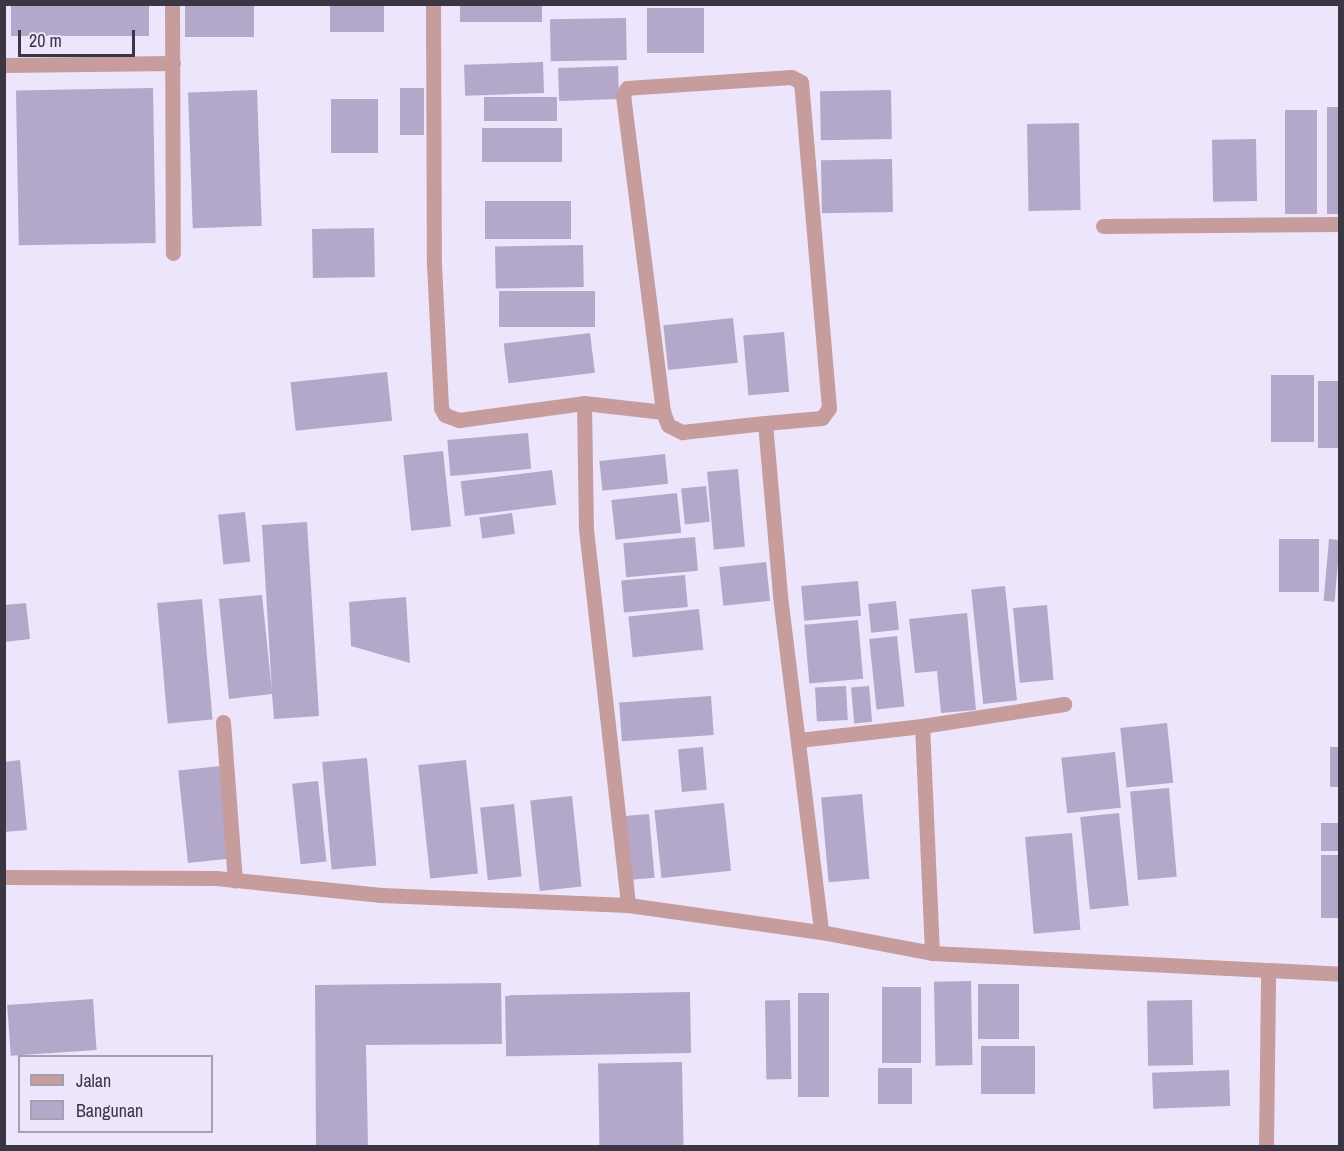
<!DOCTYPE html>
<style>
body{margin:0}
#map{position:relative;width:1344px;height:1151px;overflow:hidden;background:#ece5fb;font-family:"Archivo Narrow",sans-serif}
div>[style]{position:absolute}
.building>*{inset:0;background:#b3a8ca;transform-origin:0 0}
.minor>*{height:15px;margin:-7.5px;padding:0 7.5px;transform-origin:7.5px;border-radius:7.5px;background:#c69c9d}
span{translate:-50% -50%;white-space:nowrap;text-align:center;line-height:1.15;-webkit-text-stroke:4.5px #ece5fb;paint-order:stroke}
.frame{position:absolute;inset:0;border:6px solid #3b3644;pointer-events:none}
.legend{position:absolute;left:18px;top:1055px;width:195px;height:78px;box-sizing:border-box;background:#ece5fb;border:2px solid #a59fb2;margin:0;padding:8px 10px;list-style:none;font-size:18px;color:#3b3644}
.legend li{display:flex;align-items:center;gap:12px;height:30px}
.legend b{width:30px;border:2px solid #a59fb2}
.scale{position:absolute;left:18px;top:30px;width:117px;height:27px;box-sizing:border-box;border:3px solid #3b3644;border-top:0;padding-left:8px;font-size:18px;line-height:21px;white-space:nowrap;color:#3b3644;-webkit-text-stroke:4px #ece5fb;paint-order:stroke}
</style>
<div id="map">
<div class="building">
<div style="left:11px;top:4px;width:138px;height:32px"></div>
<div style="left:185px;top:4px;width:69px;height:33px"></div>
<div style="left:330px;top:4px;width:54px;height:28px"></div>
<div style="left:460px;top:4px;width:82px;height:18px"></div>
<div style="left:704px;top:8px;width:45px;height:57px;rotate:90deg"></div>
<div style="left:626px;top:18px;width:42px;height:76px;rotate:89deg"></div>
<div style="left:543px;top:62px;width:31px;height:79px;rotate:88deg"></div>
<div style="left:618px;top:66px;width:33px;height:60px;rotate:88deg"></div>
<div style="left:153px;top:88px;width:155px;height:137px;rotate:89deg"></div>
<div style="left:400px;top:88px;width:24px;height:47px"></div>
<div style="left:257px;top:90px;width:136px;height:69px;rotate:88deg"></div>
<div style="left:891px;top:90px;width:49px;height:71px;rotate:89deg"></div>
<div style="left:557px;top:97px;width:24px;height:73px;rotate:90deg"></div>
<div style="left:331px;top:99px;width:47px;height:54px"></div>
<div style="left:1327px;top:107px;width:13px;height:107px"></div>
<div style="left:1285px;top:110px;width:32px;height:104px"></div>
<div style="left:1079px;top:123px;width:87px;height:52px;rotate:89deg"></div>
<div style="left:562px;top:128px;width:34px;height:80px;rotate:90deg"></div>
<div style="left:1256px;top:139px;width:62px;height:44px;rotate:89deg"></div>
<div style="left:892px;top:159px;width:53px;height:71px;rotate:89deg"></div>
<div style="left:571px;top:201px;width:38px;height:86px;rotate:90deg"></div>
<div style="left:374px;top:228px;width:49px;height:62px;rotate:89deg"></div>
<div style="left:583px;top:245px;width:42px;height:88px;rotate:89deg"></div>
<div style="left:595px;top:291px;width:36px;height:96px;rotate:90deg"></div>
<div style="left:733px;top:318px;width:45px;height:70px;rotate:84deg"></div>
<div style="left:784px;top:332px;width:60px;height:41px;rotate:85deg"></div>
<div style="left:590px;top:333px;width:40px;height:87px;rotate:83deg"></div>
<div style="left:387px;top:372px;width:49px;height:97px;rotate:84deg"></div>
<div style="left:1271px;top:375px;width:43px;height:67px"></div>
<div style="left:1318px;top:381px;width:22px;height:67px"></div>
<div style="left:528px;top:433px;width:36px;height:81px;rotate:85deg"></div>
<div style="left:443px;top:451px;width:76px;height:40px;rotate:84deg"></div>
<div style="left:665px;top:454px;width:30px;height:66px;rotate:84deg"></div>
<div style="left:738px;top:469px;width:78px;height:31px;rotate:85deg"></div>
<div style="left:552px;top:470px;width:35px;height:92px;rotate:83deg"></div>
<div style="left:706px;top:486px;width:36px;height:25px;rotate:84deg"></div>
<div style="left:677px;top:493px;width:40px;height:66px;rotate:84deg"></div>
<div style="left:245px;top:512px;width:50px;height:27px;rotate:84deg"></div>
<div style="left:512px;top:513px;width:21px;height:33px;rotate:82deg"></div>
<div style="clip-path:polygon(307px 522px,319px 716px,274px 719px,272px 694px,229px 699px,219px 599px,262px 595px,272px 692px,262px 525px)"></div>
<div style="left:695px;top:537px;width:34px;height:72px;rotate:85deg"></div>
<div style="left:1279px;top:539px;width:40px;height:53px"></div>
<div style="left:1329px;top:539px;width:11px;height:62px;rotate:5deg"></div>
<div style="left:766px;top:562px;width:39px;height:47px;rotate:84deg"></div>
<div style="left:685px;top:575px;width:32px;height:64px;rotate:85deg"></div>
<div style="left:858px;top:581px;width:35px;height:57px;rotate:85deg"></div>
<div style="left:1005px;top:586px;width:115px;height:34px;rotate:84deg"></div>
<div style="clip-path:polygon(406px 597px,410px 663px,351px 646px,349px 602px)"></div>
<div style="left:202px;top:599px;width:121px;height:45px;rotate:85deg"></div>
<div style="left:896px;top:601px;width:29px;height:28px;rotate:84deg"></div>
<div style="clip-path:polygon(26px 603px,30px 639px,4px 642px,4px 605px)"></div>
<div style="left:1047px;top:605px;width:75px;height:34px;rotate:85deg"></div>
<div style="left:699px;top:609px;width:41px;height:71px;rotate:84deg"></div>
<div style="clip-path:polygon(967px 613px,976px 710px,941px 713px,937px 671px,915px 673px,909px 619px)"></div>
<div style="left:858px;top:620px;width:59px;height:54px;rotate:85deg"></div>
<div style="left:897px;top:636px;width:71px;height:28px;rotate:84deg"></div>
<div style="left:846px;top:686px;width:34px;height:31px;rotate:87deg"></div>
<div style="left:869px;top:686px;width:36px;height:18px;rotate:85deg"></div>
<div style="left:711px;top:696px;width:39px;height:92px;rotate:86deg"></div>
<div style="left:1167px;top:723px;width:60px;height:47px;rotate:84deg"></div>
<div style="left:703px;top:747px;width:43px;height:25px;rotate:85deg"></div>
<div style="left:1330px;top:747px;width:10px;height:40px"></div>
<div style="left:1115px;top:752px;width:56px;height:54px;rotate:84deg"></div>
<div style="left:367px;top:758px;width:108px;height:45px;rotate:85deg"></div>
<div style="clip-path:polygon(20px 760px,27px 830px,4px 832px,4px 762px)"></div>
<div style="left:466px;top:760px;width:114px;height:48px;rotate:84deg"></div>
<div style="left:221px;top:766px;width:93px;height:43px;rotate:84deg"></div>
<div style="left:318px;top:781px;width:81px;height:26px;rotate:84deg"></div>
<div style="left:1169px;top:788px;width:89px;height:39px;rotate:85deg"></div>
<div style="left:862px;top:794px;width:85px;height:41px;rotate:85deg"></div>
<div style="left:572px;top:796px;width:91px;height:42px;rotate:84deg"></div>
<div style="left:724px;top:803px;width:68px;height:70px;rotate:84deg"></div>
<div style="left:514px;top:804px;width:73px;height:34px;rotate:84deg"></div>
<div style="left:1119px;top:813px;width:93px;height:39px;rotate:84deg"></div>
<div style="left:649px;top:814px;width:64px;height:24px;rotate:85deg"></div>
<div style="left:1321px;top:823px;width:19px;height:28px"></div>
<div style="left:1072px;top:833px;width:97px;height:47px;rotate:85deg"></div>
<div style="left:1321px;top:855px;width:19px;height:63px"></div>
<div style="left:971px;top:981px;width:84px;height:37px;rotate:89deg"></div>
<div style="clip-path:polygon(501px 983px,502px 1044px,366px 1045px,368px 1146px,316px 1146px,315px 985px)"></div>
<div style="left:1019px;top:984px;width:55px;height:41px;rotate:90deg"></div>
<div style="left:882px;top:987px;width:39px;height:76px"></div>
<div style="left:690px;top:992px;width:61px;height:185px;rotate:89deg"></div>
<div style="left:798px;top:993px;width:31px;height:104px"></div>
<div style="left:93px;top:999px;width:51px;height:86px;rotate:86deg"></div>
<div style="left:790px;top:1000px;width:79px;height:25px;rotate:89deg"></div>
<div style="left:1192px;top:1000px;width:65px;height:45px;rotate:89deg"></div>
<div style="left:1035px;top:1046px;width:48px;height:54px;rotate:90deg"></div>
<div style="left:682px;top:1062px;width:84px;height:84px;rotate:89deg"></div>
<div style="left:878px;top:1068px;width:34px;height:36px"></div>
<div style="left:1229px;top:1070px;width:36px;height:77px;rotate:88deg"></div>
</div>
<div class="minor">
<div style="left:172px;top:4px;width:249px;rotate:89.8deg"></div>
<div style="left:433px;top:4px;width:260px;rotate:89.8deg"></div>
<div style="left:434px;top:264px;width:144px;rotate:87.2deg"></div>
<div style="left:441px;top:408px;width:8px;rotate:60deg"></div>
<div style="left:445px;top:415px;width:15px;rotate:20deg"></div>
<div style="left:459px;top:420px;width:126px;rotate:-7.7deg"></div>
<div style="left:584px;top:403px;width:126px;rotate:89.1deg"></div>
<div style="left:586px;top:529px;width:378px;rotate:83.6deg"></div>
<div style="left:4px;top:65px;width:169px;rotate:-0.7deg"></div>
<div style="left:1103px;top:226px;width:237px;rotate:-0.5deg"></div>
<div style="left:584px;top:403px;width:80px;rotate:6.5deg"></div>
<div style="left:765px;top:423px;width:57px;rotate:-5deg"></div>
<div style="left:822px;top:418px;width:12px;rotate:-55deg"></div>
<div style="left:829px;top:408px;width:327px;rotate:-94.9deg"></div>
<div style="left:801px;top:82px;width:11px;rotate:-153deg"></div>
<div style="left:791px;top:77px;width:164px;rotate:176.2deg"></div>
<div style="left:627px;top:88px;width:8px;rotate:120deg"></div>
<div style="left:623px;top:95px;width:320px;rotate:82.8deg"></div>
<div style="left:663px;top:412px;width:14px;rotate:69deg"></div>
<div style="left:668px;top:425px;width:16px;rotate:27deg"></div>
<div style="left:682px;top:432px;width:83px;rotate:-6.2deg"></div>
<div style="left:765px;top:423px;width:174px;rotate:85deg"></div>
<div style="left:780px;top:596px;width:338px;rotate:83deg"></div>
<div style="left:223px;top:722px;width:159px;rotate:85.7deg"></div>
<div style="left:799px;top:740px;width:124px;rotate:-6.5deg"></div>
<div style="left:4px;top:877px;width:212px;rotate:0.3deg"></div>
<div style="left:216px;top:878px;width:166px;rotate:5.9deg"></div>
<div style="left:381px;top:895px;width:247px;rotate:2.3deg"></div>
<div style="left:628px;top:905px;width:195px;rotate:8deg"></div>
<div style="left:821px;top:932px;width:113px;rotate:10.7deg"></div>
<div style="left:932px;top:953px;width:409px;rotate:2.9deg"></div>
<div style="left:932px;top:953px;width:227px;rotate:-92.5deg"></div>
<div style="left:922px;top:726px;width:144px;rotate:-8.8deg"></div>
<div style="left:1266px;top:1146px;width:174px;rotate:-89.3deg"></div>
</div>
<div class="frame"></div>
<ul class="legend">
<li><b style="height:8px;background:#c69c9d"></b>Jalan</li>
<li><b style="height:16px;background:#b3a8ca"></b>Bangunan</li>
</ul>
<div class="scale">20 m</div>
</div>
